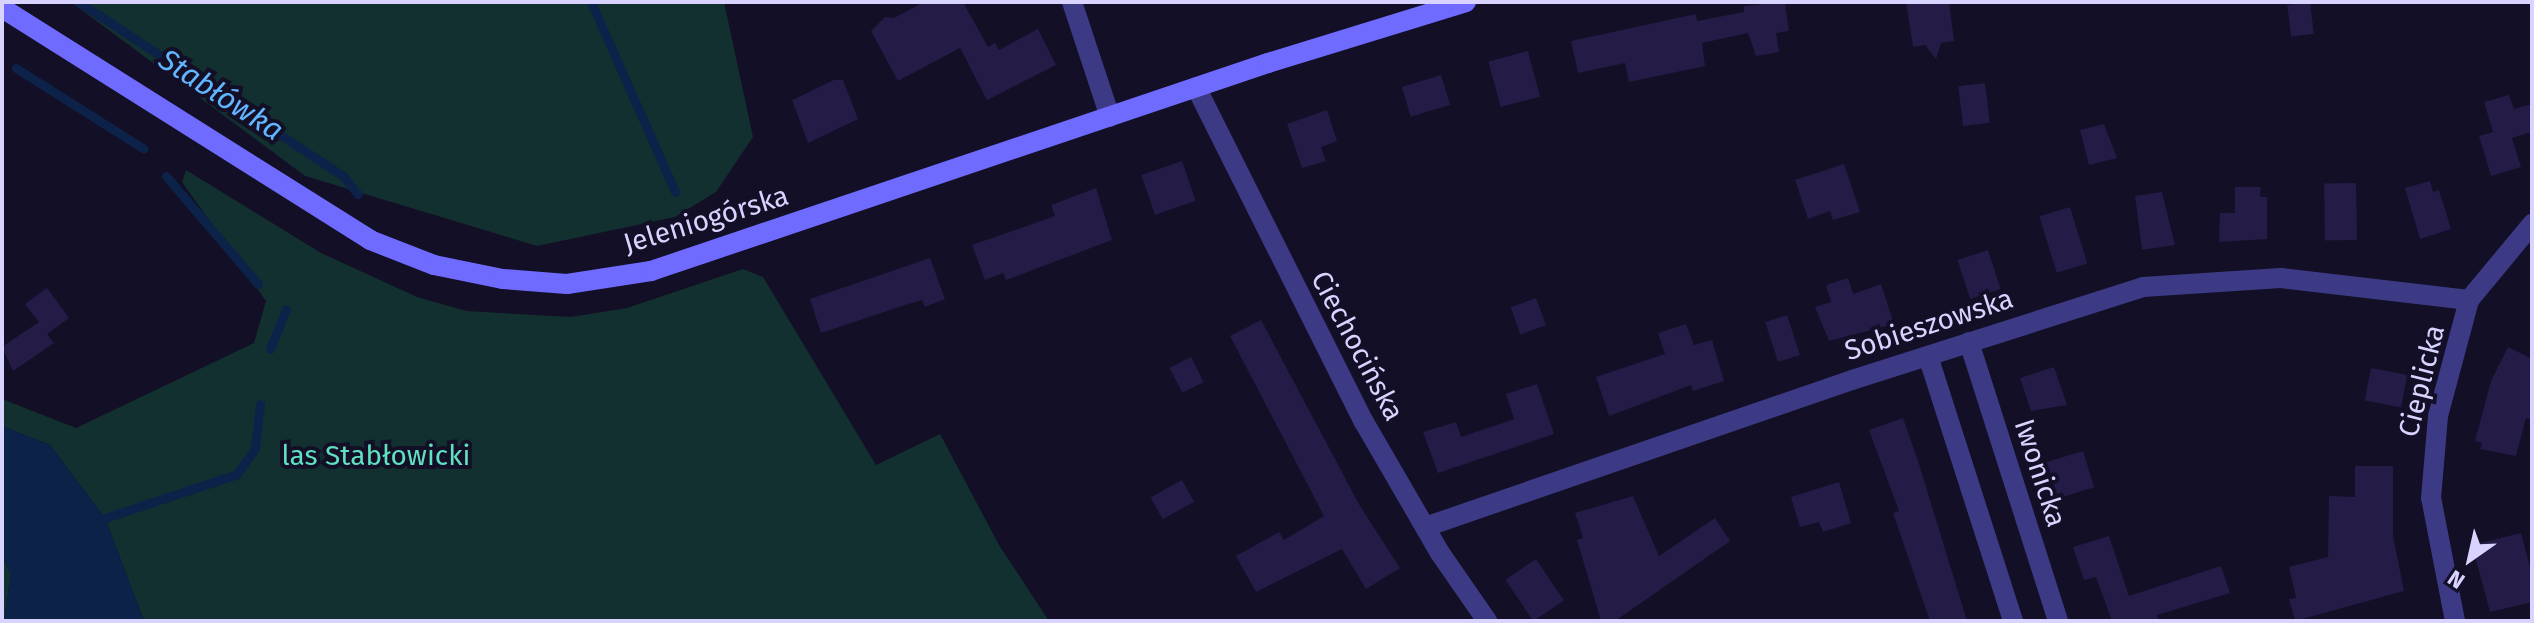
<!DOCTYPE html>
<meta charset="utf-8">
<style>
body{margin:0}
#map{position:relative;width:2534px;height:623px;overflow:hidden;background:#130f26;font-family:"Fira Sans",sans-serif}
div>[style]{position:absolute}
.green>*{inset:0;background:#12302f}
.water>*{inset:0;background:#0c2248}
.stream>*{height:9px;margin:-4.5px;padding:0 4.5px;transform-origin:4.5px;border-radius:4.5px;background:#0c2248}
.building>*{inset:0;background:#241b47;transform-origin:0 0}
.street>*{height:20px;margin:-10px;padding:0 10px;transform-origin:10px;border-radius:10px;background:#3d3a85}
.secondary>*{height:20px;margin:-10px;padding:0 10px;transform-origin:10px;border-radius:10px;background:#6f6bff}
span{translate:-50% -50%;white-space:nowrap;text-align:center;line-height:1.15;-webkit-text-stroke:8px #130f26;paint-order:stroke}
.street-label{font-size:28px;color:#d9d4ff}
.park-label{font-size:28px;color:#5fe0c0}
.water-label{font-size:30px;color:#62b6ff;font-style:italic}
.frame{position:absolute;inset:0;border:4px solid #d9d4ff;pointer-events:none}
.north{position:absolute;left:2430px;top:519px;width:80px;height:80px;-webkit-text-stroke:6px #130f26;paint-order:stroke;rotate:214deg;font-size:22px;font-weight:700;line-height:32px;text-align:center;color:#d9d4ff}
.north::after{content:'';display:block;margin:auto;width:28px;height:36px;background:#d9d4ff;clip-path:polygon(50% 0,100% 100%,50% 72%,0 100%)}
</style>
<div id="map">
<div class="green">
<div style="clip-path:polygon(71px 2px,724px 2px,753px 137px,716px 192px,675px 217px,537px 246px,305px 176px)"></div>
<div style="clip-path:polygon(186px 170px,321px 253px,417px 297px,466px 311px,571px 317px,627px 308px,743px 269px,763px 277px,876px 465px,940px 434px,999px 545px,1049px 621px,144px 621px,105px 518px,50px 445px,2px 426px,2px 399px,76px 428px,254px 343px,266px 301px,182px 182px)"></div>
<div style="clip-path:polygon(2px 556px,11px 574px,4px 621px,2px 621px)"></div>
</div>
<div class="water">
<div style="clip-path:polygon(2px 426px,50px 445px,105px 518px,144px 621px,4px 621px,11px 574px,2px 556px)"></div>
</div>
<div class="stream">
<div style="left:79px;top:2px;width:318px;rotate:33.4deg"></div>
<div style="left:344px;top:177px;width:22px;rotate:51deg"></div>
<div style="left:591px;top:2px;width:208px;rotate:66.1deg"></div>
<div style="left:16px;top:68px;width:151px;rotate:32.3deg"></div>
<div style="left:166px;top:176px;width:142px;rotate:49.6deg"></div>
<div style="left:270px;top:349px;width:43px;rotate:-68.2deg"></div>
<div style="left:105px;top:518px;width:139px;rotate:-18.4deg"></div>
<div style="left:237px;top:474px;width:32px;rotate:-55deg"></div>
<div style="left:255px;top:448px;width:44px;rotate:-83.5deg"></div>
</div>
<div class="building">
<div style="clip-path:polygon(924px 2px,963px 2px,988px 47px,995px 43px,999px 50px,1038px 29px,1056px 65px,987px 100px,960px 48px,898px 81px,871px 31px,885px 17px,894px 18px)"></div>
<div style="clip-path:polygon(1785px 2px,1789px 31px,1776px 33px,1779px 52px,1756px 56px,1748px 33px,1702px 43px,1705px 66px,1629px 82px,1625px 63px,1578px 73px,1571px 41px,1696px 14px,1697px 21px,1744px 12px,1744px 6px)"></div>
<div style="clip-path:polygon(1906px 2px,1949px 2px,1954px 41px,1941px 43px,1936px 59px,1925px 45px,1913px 47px)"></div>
<div style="left:2310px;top:2px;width:32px;height:23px;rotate:83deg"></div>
<div style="left:1528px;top:51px;width:47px;height:41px;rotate:75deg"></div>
<div style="left:1441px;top:75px;width:31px;height:41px;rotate:73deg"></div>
<div style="clip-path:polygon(834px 80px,843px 80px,858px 119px,808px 143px,792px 100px)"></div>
<div style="left:1985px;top:83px;width:40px;height:27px;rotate:83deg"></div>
<div style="clip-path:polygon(2509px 95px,2514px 109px,2532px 104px,2532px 132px,2512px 138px,2521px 167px,2491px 176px,2479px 136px,2493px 132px,2484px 102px)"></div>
<div style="clip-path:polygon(1327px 110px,1337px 141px,1321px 147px,1326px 161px,1302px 168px,1287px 124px)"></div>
<div style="clip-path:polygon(2104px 124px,2117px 158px,2089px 165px,2080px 130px)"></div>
<div style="left:1182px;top:161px;width:42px;height:43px;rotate:71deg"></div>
<div style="clip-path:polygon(1844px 164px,1860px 212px,1833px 220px,1830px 211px,1808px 219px,1795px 180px)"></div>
<div style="clip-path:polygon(2430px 181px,2433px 192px,2439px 190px,2451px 229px,2420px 239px,2405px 188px)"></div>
<div style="left:2356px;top:183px;width:57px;height:32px;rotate:89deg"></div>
<div style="clip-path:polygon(2235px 187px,2261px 187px,2260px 197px,2267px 197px,2267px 239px,2219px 242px,2220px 213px,2235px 213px)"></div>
<div style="clip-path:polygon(1096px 188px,1112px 240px,1006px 280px,1003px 273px,985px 280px,972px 245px,1055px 216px,1051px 205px)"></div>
<div style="clip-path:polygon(2162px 192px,2175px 245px,2142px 250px,2135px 196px)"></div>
<div style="left:2070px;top:207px;width:59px;height:32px;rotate:73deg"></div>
<div style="left:1988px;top:250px;width:41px;height:32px;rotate:72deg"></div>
<div style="clip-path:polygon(930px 258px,945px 299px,925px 307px,922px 300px,902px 306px,821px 333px,810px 299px)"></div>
<div style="clip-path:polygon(1848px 278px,1853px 294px,1881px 284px,1894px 324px,1829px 341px,1815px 307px,1831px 302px,1826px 285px)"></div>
<div style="clip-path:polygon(47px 288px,69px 318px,47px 334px,54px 343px,13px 371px,2px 347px,39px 322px,25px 304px)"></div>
<div style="left:1536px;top:298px;width:29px;height:27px;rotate:70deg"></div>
<div style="left:1787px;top:315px;width:42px;height:23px;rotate:72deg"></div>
<div style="clip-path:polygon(1261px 320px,1360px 506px,1400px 568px,1366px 589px,1342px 549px,1256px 592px,1236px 556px,1279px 532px,1284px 540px,1324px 516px,1230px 336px)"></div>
<div style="clip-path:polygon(1686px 324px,1694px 345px,1712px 340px,1724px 381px,1693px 391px,1691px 385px,1609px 416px,1596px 377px,1665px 354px,1658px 333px)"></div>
<div style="clip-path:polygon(2508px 347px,2532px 359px,2532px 420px,2526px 418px,2516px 456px,2480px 449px,2482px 443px,2475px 441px,2491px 381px)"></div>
<div style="left:1191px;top:357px;width:28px;height:24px;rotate:63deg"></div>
<div style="clip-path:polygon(2054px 367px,2067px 405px,2031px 411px,2020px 378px)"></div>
<div style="left:2371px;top:368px;width:37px;height:33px;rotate:11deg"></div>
<div style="clip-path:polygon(1537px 384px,1554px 434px,1438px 473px,1423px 432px,1456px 422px,1461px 437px,1514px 419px,1506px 394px)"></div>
<div style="clip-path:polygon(1903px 418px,1919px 464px,1967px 621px,1930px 621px,1893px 513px,1899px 511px,1869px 430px)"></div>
<div style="left:2083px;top:451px;width:38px;height:38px;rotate:73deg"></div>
<div style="clip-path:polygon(2355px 466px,2393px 466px,2393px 536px,2404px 591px,2295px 621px,2289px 599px,2296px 598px,2289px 567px,2328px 557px,2329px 496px,2355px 497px)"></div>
<div style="left:1182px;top:480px;width:25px;height:36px;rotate:61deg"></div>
<div style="clip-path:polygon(1839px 482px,1851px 523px,1823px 532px,1819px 522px,1800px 527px,1791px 497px)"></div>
<div style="clip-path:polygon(1633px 496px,1659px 556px,1715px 518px,1730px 541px,1615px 621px,1601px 621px,1577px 540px,1583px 538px,1575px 513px)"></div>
<div style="clip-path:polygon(2521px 533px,2532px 575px,2532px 602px,2490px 612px,2472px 545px)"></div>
<div style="clip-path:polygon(2109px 536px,2129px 596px,2221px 566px,2230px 593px,2157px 615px,2159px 621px,2112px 621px,2096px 577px,2084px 580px,2073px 547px)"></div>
<div style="left:1536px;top:559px;width:50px;height:37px;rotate:56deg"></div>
</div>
<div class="street">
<div style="left:1072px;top:2px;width:121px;rotate:71.7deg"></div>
<div style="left:1196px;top:87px;width:375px;rotate:63.4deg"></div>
<div style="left:1364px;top:422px;width:151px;rotate:59.9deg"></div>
<div style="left:1440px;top:553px;width:83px;rotate:55.3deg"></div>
<div style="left:1969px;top:342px;width:293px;rotate:72.3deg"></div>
<div style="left:1928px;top:356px;width:278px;rotate:72.2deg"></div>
<div style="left:1425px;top:527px;width:452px;rotate:-19deg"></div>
<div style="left:1852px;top:380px;width:305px;rotate:-17.7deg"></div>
<div style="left:2143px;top:287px;width:138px;rotate:-3.7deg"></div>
<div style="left:2281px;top:278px;width:189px;rotate:6.7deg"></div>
<div style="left:2455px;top:621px;width:125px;rotate:-101deg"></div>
<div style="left:2431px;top:498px;width:82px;rotate:-85.1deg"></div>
<div style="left:2438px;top:416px;width:120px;rotate:-75deg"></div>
<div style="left:2469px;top:300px;width:99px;rotate:-50.3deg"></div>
</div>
<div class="secondary">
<div style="left:2px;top:8px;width:435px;rotate:32.2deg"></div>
<div style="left:370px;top:240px;width:69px;rotate:21.3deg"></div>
<div style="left:434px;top:265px;width:70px;rotate:11.5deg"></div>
<div style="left:503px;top:279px;width:64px;rotate:4.5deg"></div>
<div style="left:567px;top:284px;width:85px;rotate:-8.8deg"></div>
<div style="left:651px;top:271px;width:651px;rotate:-18.63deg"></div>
<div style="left:1268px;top:63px;width:207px;rotate:-17.1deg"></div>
</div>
<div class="street-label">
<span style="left:706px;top:220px;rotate:-17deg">Jeleniogórska</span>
<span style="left:1929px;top:325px;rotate:-18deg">Sobieszowska</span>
<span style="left:1357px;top:346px;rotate:62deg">Ciechocińska</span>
<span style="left:2422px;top:381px;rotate:-76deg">Cieplicka</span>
<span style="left:2040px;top:473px;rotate:72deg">Iwonicka</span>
</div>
<div class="park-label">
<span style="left:376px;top:456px">las Stabłowicki</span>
</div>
<div class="water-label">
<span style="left:221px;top:95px;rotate:33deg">Stabłówka</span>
</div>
<div class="frame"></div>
<div class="north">N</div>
</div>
